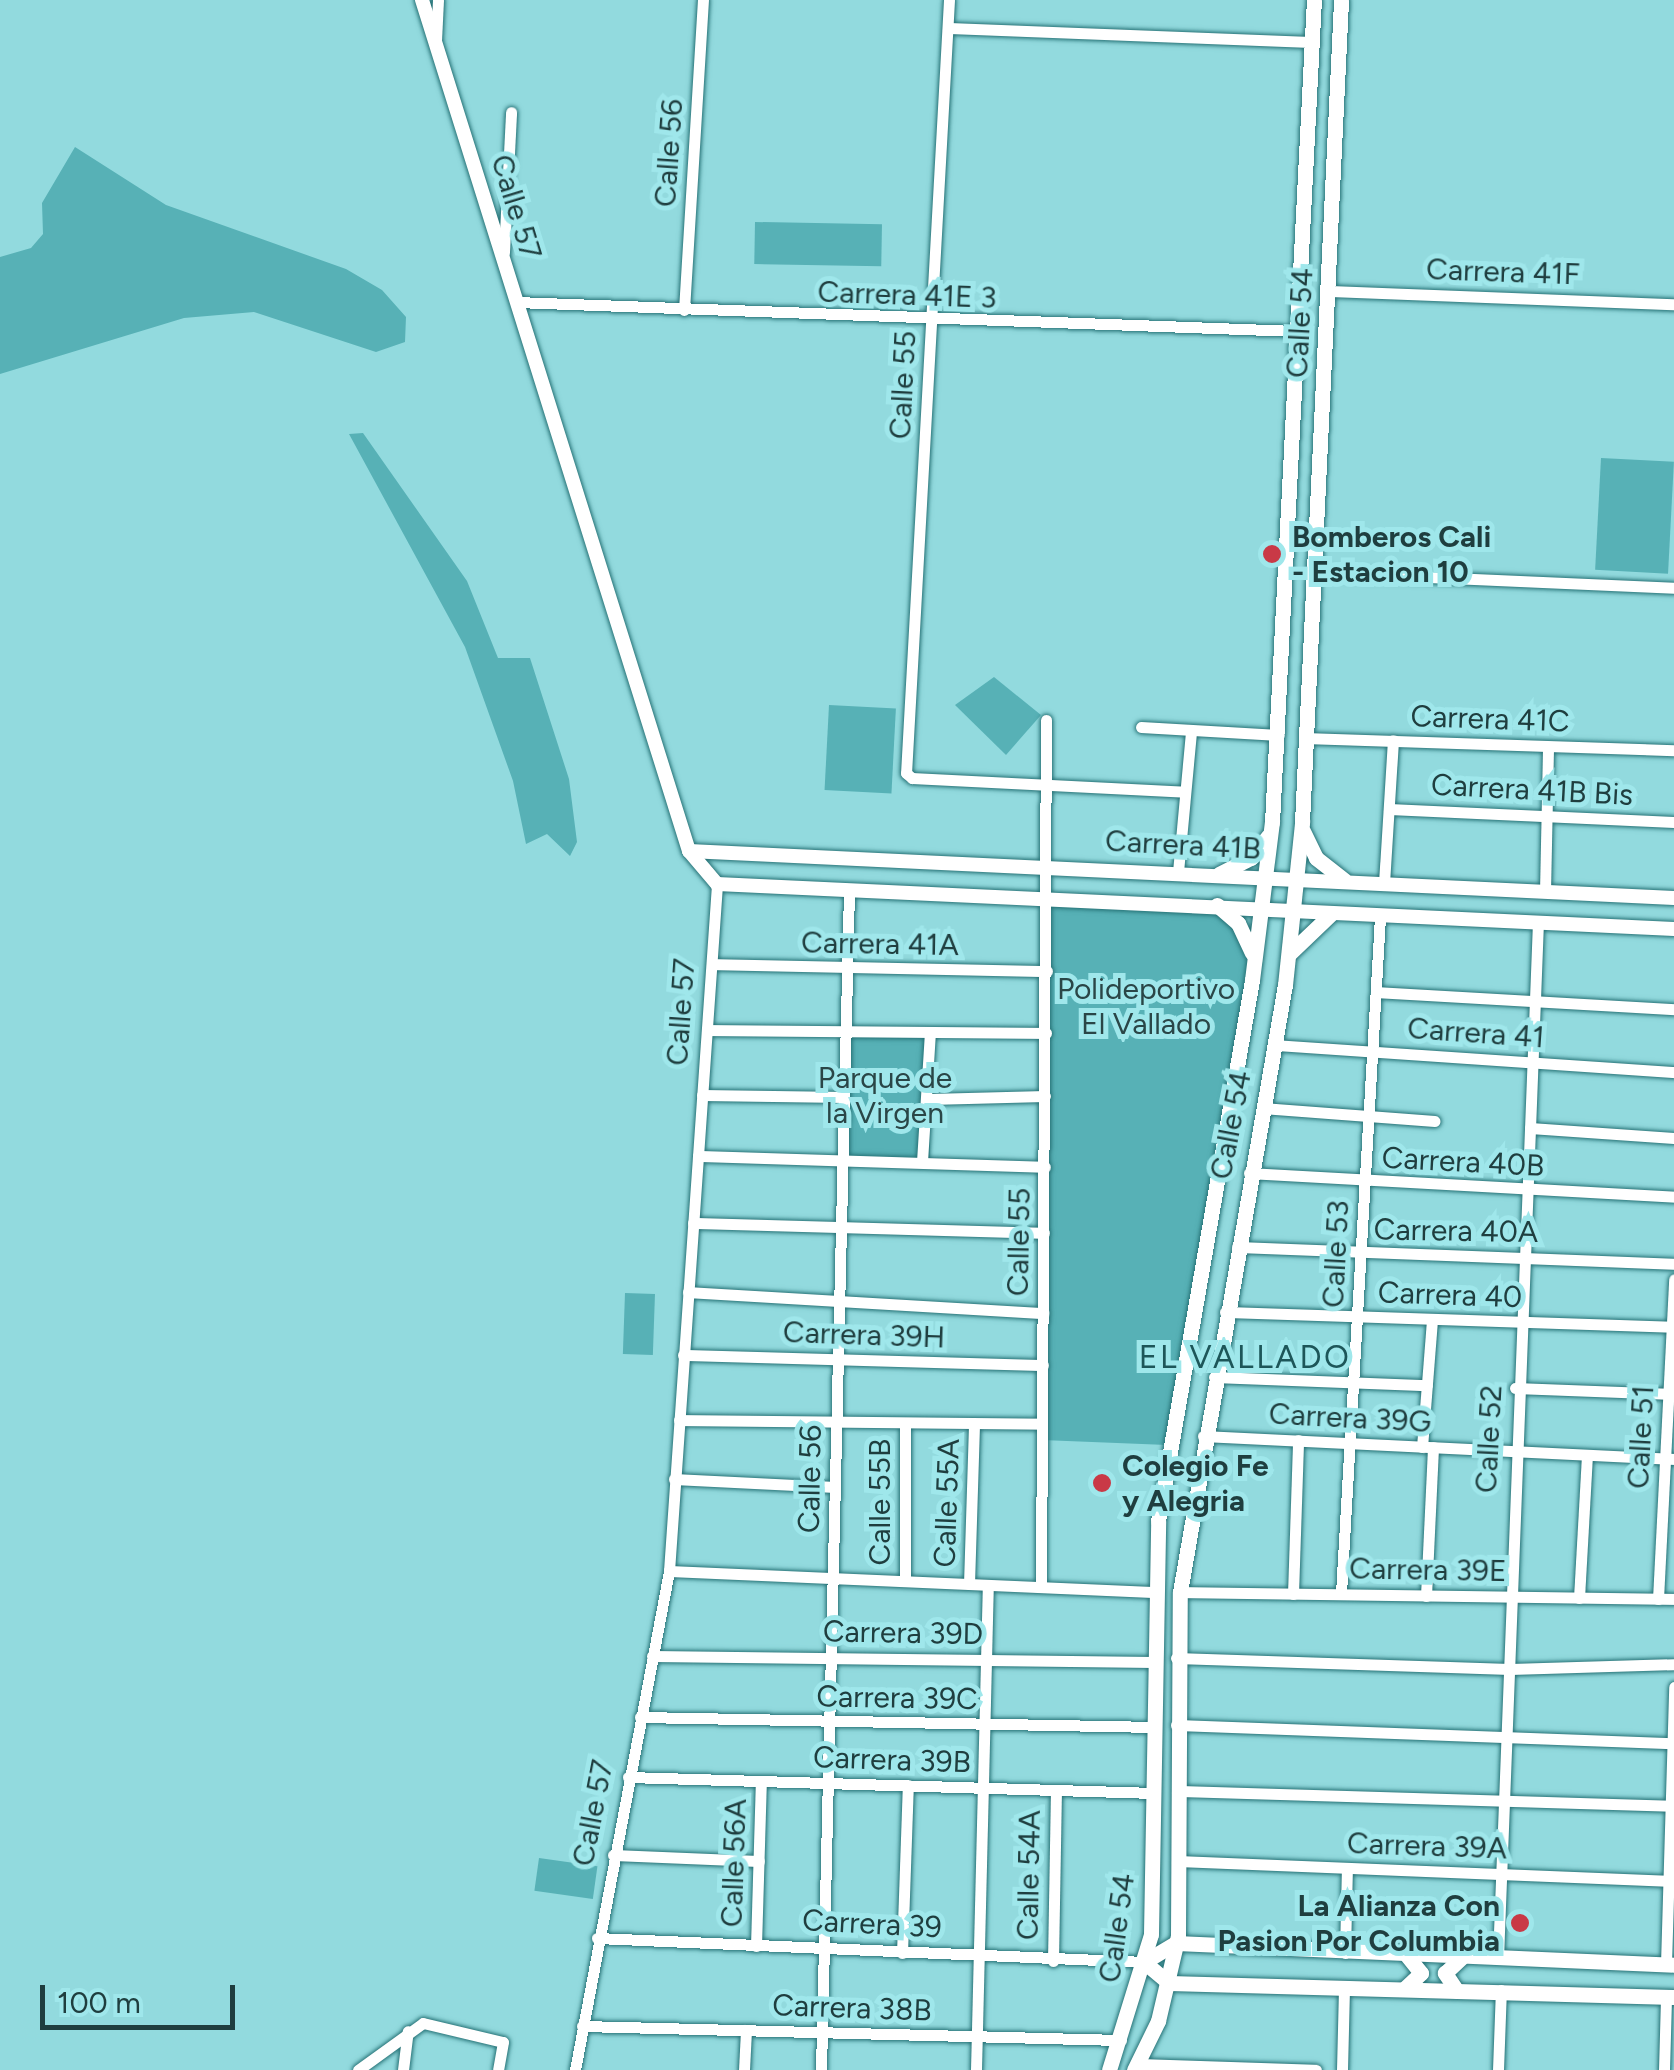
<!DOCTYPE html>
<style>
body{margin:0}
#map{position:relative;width:1674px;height:2070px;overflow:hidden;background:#92dade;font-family:Figtree,sans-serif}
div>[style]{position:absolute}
.green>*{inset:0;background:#57b1b6;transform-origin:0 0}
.roads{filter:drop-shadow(0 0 2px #267276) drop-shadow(0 0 2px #267276)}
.minor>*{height:11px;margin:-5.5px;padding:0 5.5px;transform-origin:5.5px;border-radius:5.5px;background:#fff}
.tertiary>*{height:14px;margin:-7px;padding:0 7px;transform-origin:7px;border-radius:7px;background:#fff}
.secondary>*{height:15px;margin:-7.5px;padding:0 7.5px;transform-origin:7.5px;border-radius:7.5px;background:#fff}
.dots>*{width:28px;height:28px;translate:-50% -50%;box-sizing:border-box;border:5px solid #9fe7eb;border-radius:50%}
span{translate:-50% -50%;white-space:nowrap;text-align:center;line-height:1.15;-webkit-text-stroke:10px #9fe7eb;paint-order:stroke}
.street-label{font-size:30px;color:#1f3e3f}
.poi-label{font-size:30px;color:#1f3e3f;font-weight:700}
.left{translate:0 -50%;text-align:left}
.right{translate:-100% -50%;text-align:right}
.park-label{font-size:30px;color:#2a4647}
.neighbourhood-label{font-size:32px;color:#1d5659;letter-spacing:2.5px}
.scale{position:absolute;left:40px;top:1985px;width:195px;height:45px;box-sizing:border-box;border:5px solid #1f3e3f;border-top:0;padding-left:12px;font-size:30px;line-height:35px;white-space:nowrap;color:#1f3e3f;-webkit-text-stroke:8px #9fe7eb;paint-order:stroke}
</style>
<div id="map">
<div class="green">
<div style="clip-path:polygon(75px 147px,166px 205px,346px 269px,382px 290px,406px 317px,405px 342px,376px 352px,254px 312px,184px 318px,0 374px,0 257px,31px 248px,43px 234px,42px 203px)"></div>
<div style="left:755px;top:222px;width:127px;height:42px;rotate:1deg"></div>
<div style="clip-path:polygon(363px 433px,467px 581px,498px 658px,530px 658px,569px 779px,577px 842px,570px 856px,547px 834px,526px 844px,513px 781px,465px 647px,349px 434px)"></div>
<div style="left:1601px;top:458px;width:73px;height:112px;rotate:3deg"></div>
<div style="clip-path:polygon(994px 677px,1041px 715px,1006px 755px,955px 705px)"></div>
<div style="left:829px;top:705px;width:67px;height:85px;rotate:3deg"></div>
<div style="clip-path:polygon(1047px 898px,1217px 905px,1251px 947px,1167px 1445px,1042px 1440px)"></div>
<div style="left:845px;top:1032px;width:85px;height:127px"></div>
<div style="left:625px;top:1293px;width:30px;height:61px;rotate:2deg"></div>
<div style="left:539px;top:1858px;width:59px;height:33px;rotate:8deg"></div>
</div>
<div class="roads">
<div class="minor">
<div style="left:949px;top:0;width:774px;rotate:93.18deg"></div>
<div style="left:906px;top:773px;width:8px;rotate:40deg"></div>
<div style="left:912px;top:778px;width:273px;rotate:2.9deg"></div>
<div style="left:948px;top:28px;width:364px;rotate:2.2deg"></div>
<div style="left:436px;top:41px;width:41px;rotate:-87.2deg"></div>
<div style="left:504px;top:252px;width:140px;rotate:-87.1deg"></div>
<div style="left:1329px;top:291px;width:345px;rotate:2.2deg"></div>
<div style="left:516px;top:302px;width:782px;rotate:2.13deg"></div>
<div style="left:684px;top:310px;width:311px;rotate:-86.5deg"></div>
<div style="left:1314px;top:572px;width:360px;rotate:2.5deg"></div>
<div style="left:1141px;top:727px;width:138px;rotate:3.3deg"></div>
<div style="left:1304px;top:738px;width:370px;rotate:1.9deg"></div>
<div style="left:1389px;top:809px;width:285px;rotate:2.6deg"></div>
<div style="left:1178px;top:872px;width:142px;rotate:-84.7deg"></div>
<div style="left:1384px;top:883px;width:143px;rotate:-86.4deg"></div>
<div style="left:1545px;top:892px;width:145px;rotate:-88.8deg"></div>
<div style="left:712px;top:964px;width:335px;rotate:1.2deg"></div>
<div style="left:1376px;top:992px;width:298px;rotate:3.3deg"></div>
<div style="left:707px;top:1030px;width:339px;rotate:0.5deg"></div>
<div style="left:1275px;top:1045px;width:400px;rotate:3.9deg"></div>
<div style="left:702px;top:1095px;width:142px;rotate:0.8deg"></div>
<div style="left:929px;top:1099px;width:116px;rotate:-1.5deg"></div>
<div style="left:1262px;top:1108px;width:173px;rotate:4.3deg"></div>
<div style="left:1530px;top:1128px;width:144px;rotate:4deg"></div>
<div style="left:698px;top:1156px;width:347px;rotate:1.8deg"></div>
<div style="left:922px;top:1162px;width:130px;rotate:-86.5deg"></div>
<div style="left:1249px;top:1173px;width:426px;rotate:3.2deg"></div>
<div style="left:693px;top:1223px;width:351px;rotate:1.6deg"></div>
<div style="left:1237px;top:1247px;width:437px;rotate:2.2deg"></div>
<div style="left:688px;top:1292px;width:356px;rotate:3.4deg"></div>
<div style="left:1225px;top:1312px;width:449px;rotate:1.9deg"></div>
<div style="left:683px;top:1355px;width:360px;rotate:1.6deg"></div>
<div style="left:1214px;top:1377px;width:213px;rotate:2.2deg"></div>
<div style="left:1515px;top:1388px;width:159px;rotate:2.2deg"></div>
<div style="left:679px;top:1420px;width:363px;rotate:0.6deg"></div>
<div style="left:1203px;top:1436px;width:472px;rotate:2.8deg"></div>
<div style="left:1422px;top:1447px;width:128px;rotate:-85.5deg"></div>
<div style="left:674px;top:1479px;width:161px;rotate:2.8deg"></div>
<div style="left:669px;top:1571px;width:484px;rotate:2.5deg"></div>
<div style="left:905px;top:1581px;width:158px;rotate:-90deg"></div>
<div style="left:969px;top:1584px;width:160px;rotate:-88.2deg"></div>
<div style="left:1041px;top:1587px;width:867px;rotate:-89.67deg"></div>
<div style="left:1180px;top:1592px;width:494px;rotate:0.8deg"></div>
<div style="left:1341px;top:1593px;width:677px;rotate:-86.7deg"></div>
<div style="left:1293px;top:1594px;width:154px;rotate:-88.1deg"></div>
<div style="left:1426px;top:1596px;width:149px;rotate:-87.3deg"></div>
<div style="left:1579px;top:1598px;width:143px;rotate:-86.8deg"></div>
<div style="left:1658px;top:1599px;width:320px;rotate:-87.1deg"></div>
<div style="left:652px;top:1656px;width:502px;rotate:0.68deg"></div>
<div style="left:1176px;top:1658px;width:334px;rotate:1.9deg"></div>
<div style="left:1510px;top:1669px;width:164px;rotate:-1.7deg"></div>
<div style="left:640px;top:1717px;width:514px;rotate:1.11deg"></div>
<div style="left:1176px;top:1725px;width:498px;rotate:2.1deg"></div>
<div style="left:628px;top:1777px;width:526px;rotate:1.74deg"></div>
<div style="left:1177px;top:1791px;width:497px;rotate:1.7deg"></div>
<div style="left:613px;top:1855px;width:146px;rotate:2.4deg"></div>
<div style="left:1177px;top:1861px;width:497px;rotate:2.3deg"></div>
<div style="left:597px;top:1938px;width:548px;rotate:2.51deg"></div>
<div style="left:756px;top:1946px;width:165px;rotate:-88.3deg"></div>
<div style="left:902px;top:1953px;width:168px;rotate:-88deg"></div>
<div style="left:1345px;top:1953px;width:85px;rotate:-88.7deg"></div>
<div style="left:1498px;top:1958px;width:1036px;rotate:-87.79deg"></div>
<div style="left:1053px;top:1961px;width:171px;rotate:-89deg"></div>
<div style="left:1666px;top:1964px;width:277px;rotate:-88.3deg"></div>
<div style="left:582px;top:2026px;width:539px;rotate:1.49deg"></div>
<div style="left:1137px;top:2064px;width:179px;rotate:1.9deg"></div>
<div style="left:358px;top:2070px;width:80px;rotate:-35.9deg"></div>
<div style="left:423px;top:2023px;width:82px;rotate:13.4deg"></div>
<div style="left:503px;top:2042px;width:28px;rotate:100deg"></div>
<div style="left:403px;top:2070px;width:39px;rotate:-83deg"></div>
<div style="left:575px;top:2070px;width:508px;rotate:-79.33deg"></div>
<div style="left:669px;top:1571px;width:689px;rotate:-86deg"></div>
<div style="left:744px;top:2070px;width:40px;rotate:-87.1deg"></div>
<div style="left:821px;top:2070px;width:1180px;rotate:-88.64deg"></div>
<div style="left:976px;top:2070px;width:485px;rotate:-88.6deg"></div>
<div style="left:1342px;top:2070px;width:82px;rotate:-88.6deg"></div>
<div style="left:1498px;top:2070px;width:80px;rotate:-87.9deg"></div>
<div style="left:1664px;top:2070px;width:73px;rotate:-88.4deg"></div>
</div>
<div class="tertiary">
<div style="left:422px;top:0;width:892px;rotate:72.58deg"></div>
<div style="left:689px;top:851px;width:43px;rotate:49.7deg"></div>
<div style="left:717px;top:884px;width:958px;rotate:2.69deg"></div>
<div style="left:689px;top:851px;width:986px;rotate:2.73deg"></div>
</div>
<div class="secondary">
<div style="left:1303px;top:831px;width:30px;rotate:64deg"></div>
<div style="left:1316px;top:858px;width:36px;rotate:38deg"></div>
<div style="left:1219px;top:874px;width:36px;rotate:-27deg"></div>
<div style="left:1251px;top:858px;width:28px;rotate:-52deg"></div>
<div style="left:1217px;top:905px;width:28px;rotate:41deg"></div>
<div style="left:1238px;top:923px;width:33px;rotate:65deg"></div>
<div style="left:1290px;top:953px;width:57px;rotate:-43.6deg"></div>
<div style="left:1144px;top:1962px;width:33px;rotate:40deg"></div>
<div style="left:1169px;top:1983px;width:505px;rotate:1.59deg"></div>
<div style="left:1144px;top:1962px;width:37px;rotate:-31deg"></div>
<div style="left:1176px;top:1943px;width:498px;rotate:2.5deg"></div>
<div style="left:1405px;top:1988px;width:22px;rotate:-43deg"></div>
<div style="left:1421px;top:1973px;width:22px;rotate:-129deg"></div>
<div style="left:1457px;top:1991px;width:22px;rotate:-124deg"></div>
<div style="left:1445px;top:1973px;width:23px;rotate:-43deg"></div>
<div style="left:1109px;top:2070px;width:142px;rotate:-72.8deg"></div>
<div style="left:1151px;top:1934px;width:413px;rotate:-89deg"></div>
<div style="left:1158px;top:1521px;width:549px;rotate:-80.14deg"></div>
<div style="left:1252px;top:980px;width:159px;rotate:-82.8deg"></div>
<div style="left:1272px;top:822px;width:823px;rotate:-87.08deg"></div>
<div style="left:1134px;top:2070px;width:55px;rotate:-63.9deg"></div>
<div style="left:1158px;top:2021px;width:87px;rotate:-76.8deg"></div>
<div style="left:1178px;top:1936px;width:344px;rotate:-89.7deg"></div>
<div style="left:1180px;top:1592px;width:616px;rotate:-80.19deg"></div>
<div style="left:1285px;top:985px;width:164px;rotate:-84deg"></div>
<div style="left:1302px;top:822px;width:823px;rotate:-87.28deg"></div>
</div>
</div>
<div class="dots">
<div style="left:1272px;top:554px;background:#c93946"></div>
<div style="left:1102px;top:1483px;background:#c93946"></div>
<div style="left:1520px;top:1923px;background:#c93946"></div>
</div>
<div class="street-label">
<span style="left:669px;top:153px;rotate:-86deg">Calle 56</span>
<span style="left:516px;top:207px;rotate:73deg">Calle 57</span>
<span style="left:1503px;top:272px;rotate:2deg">Carrera 41F</span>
<span style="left:907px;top:295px;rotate:2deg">Carrera 41E 3</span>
<span style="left:1300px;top:323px;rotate:-87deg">Calle 54</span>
<span style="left:903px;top:385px;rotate:-87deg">Calle 55</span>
<span style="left:1490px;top:719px;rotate:2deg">Carrera 41C</span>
<span style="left:1532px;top:790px;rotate:3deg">Carrera 41B Bis</span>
<span style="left:1183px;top:845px;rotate:3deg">Carrera 41B</span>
<span style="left:880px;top:944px;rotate:1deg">Carrera 41A</span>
<span style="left:681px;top:1012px;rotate:-86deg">Calle 57</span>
<span style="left:1476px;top:1033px;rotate:4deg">Carrera 41</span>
<span style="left:1231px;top:1125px;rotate:-79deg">Calle 54</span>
<span style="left:1463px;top:1162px;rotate:3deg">Carrera 40B</span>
<span style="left:1456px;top:1231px;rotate:1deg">Carrera 40A</span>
<span style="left:1019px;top:1242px;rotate:-89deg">Calle 55</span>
<span style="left:1336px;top:1254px;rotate:-87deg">Calle 53</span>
<span style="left:1450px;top:1295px;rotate:2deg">Carrera 40</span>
<span style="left:864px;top:1335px;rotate:2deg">Carrera 39H</span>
<span style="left:1350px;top:1418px;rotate:3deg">Carrera 39G</span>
<span style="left:1641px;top:1437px;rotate:-87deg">Calle 51</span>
<span style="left:1489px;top:1439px;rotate:-87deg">Calle 52</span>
<span style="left:810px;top:1479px;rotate:-89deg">Calle 56</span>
<span style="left:880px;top:1502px;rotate:-90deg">Calle 55B</span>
<span style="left:947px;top:1503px;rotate:-88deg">Calle 55A</span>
<span style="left:1428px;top:1570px;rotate:1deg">Carrera 39E</span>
<span style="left:903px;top:1633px;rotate:1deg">Carrera 39D</span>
<span style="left:897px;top:1698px;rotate:1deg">Carrera 39C</span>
<span style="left:892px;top:1760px;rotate:2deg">Carrera 39B</span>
<span style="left:593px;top:1813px;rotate:-79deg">Calle 57</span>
<span style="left:1427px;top:1846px;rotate:2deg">Carrera 39A</span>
<span style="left:734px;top:1863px;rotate:-88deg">Calle 56A</span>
<span style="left:1029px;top:1875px;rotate:-89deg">Calle 54A</span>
<span style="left:872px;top:1924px;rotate:3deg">Carrera 39</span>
<span style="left:1117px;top:1928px;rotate:-82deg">Calle 54</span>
<span style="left:852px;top:2008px;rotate:2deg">Carrera 38B</span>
</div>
<div class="poi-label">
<span class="left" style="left:1292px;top:554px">Bomberos Cali<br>- Estacion 10</span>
<span class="left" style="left:1122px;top:1483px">Colegio Fe<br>y Alegria</span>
<span class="right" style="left:1500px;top:1923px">La Alianza Con<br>Pasion Por Columbia</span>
</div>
<div class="park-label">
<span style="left:1146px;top:1006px">Polideportivo<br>El Vallado</span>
<span style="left:885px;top:1095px">Parque de<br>la Virgen</span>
</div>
<div class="neighbourhood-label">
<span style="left:1245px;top:1357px">EL VALLADO</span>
</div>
<div class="scale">100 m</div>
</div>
